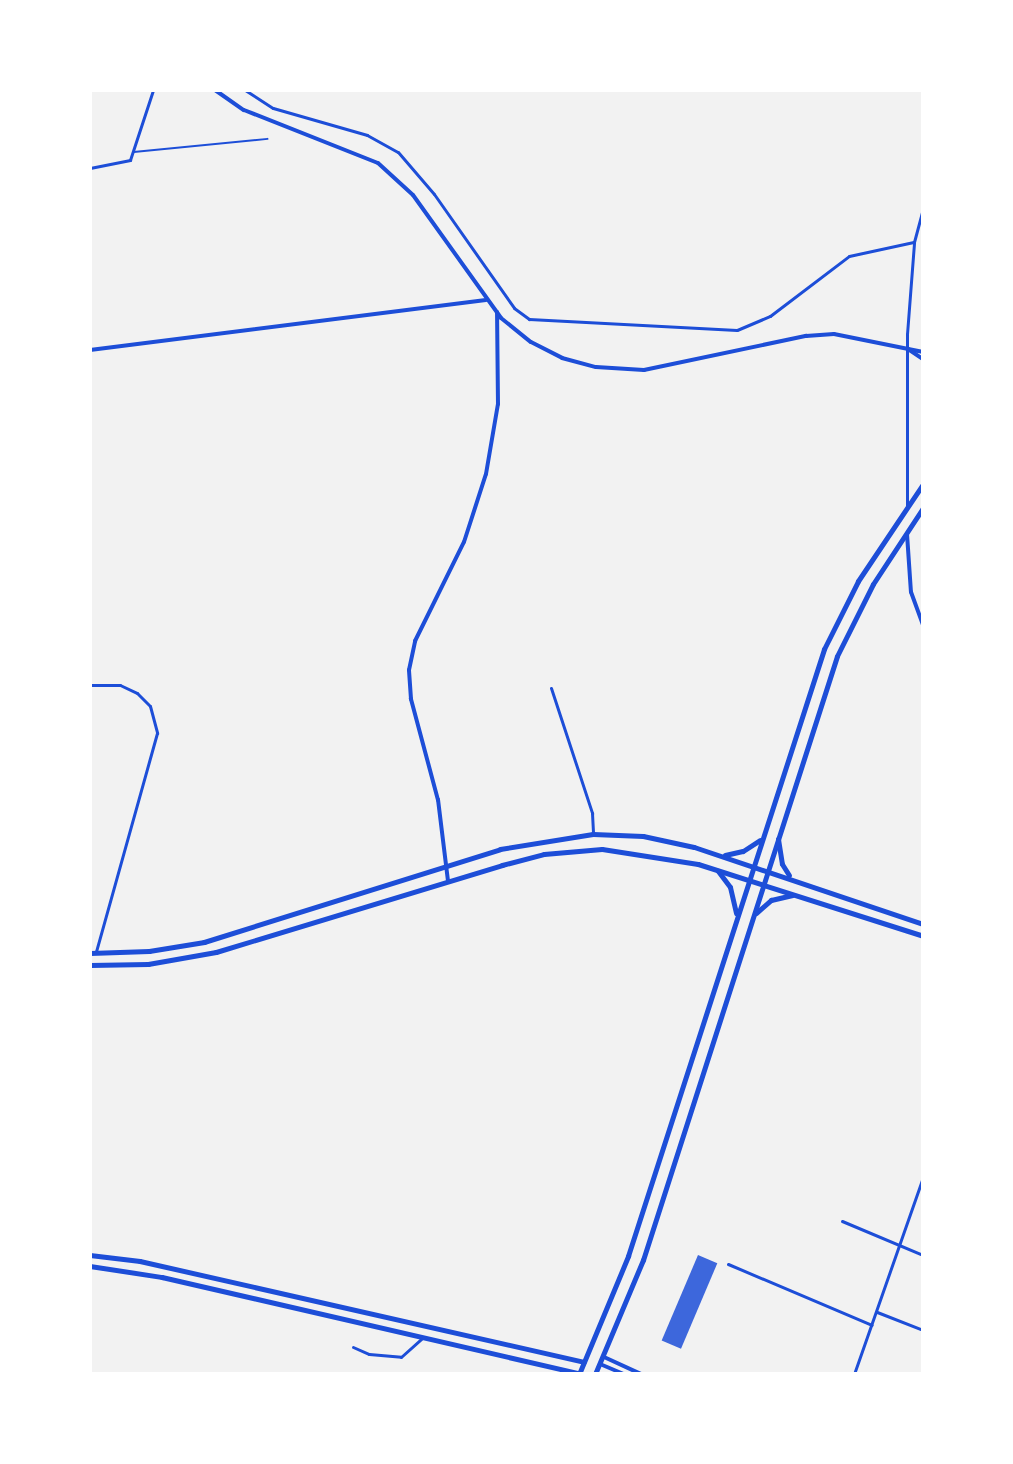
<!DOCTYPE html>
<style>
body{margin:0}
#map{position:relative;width:1013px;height:1464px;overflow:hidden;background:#f2f2f2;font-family:Rubik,sans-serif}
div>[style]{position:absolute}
.building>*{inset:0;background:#3d67dc;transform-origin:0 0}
.service>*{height:1.5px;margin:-0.75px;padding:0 0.75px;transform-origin:0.75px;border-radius:0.75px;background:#1d4ed8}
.minor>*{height:3px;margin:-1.5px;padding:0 1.5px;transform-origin:1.5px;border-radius:1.5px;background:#1d4ed8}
.tertiary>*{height:4px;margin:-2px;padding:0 2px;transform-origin:2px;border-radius:2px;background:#1d4ed8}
.secondary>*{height:4.5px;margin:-2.25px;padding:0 2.25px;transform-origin:2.25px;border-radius:2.25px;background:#1d4ed8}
.primary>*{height:5px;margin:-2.5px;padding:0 2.5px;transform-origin:2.5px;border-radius:2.5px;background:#1d4ed8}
span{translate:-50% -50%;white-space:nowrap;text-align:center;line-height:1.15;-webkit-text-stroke:5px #fff;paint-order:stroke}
.frame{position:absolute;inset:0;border:92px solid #fff;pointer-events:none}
</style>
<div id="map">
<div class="building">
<div style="left:698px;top:1255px;width:21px;height:93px;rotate:23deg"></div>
</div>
<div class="service">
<div style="left:134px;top:152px;width:134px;rotate:-5.6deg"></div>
</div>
<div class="minor">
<div style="left:245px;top:90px;width:33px;rotate:33deg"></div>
<div style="left:273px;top:108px;width:98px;rotate:16deg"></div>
<div style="left:367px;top:135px;width:35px;rotate:29deg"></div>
<div style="left:398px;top:152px;width:55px;rotate:49.4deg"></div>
<div style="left:434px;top:194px;width:139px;rotate:54.9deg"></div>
<div style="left:514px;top:308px;width:19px;rotate:36deg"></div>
<div style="left:529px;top:319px;width:208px;rotate:3deg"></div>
<div style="left:737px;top:330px;width:36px;rotate:-23deg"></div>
<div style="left:770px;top:316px;width:99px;rotate:-37.2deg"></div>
<div style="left:849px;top:256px;width:66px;rotate:-12.2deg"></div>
<div style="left:90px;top:168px;width:41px;rotate:-11.3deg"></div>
<div style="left:130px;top:160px;width:74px;rotate:-71.8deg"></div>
<div style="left:907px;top:505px;width:171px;rotate:-90deg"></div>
<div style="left:907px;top:334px;width:92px;rotate:-85.6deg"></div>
<div style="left:914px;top:242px;width:35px;rotate:-75deg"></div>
<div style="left:90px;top:685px;width:30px"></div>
<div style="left:120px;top:685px;width:19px;rotate:25deg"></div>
<div style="left:137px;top:693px;width:18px;rotate:45deg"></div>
<div style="left:150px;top:706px;width:28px;rotate:75deg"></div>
<div style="left:157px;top:733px;width:227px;rotate:105.6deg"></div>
<div style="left:551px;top:688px;width:132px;rotate:71.8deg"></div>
<div style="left:592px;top:813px;width:21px;rotate:87deg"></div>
<div style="left:842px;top:1221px;width:88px;rotate:22.8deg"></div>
<div style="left:728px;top:1264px;width:156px;rotate:23deg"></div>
<div style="left:877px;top:1312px;width:49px;rotate:21.4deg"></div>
<div style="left:353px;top:1347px;width:17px;rotate:24deg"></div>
<div style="left:369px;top:1354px;width:32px;rotate:5deg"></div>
<div style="left:401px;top:1357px;width:28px;rotate:-42deg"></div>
<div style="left:854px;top:1374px;width:209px;rotate:-70.7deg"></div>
</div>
<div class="tertiary">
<div style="left:215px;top:90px;width:35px;rotate:35deg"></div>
<div style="left:244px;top:110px;width:144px;rotate:21.6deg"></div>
<div style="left:378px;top:163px;width:47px;rotate:42.4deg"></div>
<div style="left:413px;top:195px;width:151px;rotate:54.4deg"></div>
<div style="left:501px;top:318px;width:38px;rotate:39deg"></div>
<div style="left:531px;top:342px;width:35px;rotate:27deg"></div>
<div style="left:562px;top:358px;width:35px;rotate:15deg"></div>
<div style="left:596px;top:367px;width:48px;rotate:3.6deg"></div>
<div style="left:644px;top:370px;width:166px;rotate:-11.9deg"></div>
<div style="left:806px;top:336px;width:28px;rotate:-4deg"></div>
<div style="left:834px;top:334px;width:91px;rotate:11.4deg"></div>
<div style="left:908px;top:349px;width:18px;rotate:34deg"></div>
<div style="left:90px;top:350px;width:399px;rotate:-7.2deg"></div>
<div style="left:907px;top:534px;width:58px;rotate:86.1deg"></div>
<div style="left:911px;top:592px;width:35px;rotate:70deg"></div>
<div style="left:448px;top:881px;width:82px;rotate:-97deg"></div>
<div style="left:438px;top:800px;width:105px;rotate:-105deg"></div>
<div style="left:411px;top:699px;width:29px;rotate:-94deg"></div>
<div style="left:409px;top:670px;width:30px;rotate:-78deg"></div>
<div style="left:415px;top:641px;width:110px;rotate:-63.7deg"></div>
<div style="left:464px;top:542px;width:71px;rotate:-72.1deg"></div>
<div style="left:486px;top:474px;width:71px;rotate:-80.3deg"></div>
<div style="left:498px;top:404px;width:92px;rotate:-90.6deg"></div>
<div style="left:604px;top:1357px;width:41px;rotate:24.7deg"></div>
<div style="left:600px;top:1364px;width:25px;rotate:23deg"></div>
</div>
<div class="secondary">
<div style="left:90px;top:1255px;width:50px;rotate:6.8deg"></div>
<div style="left:140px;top:1261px;width:455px;rotate:12.8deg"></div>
<div style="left:90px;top:1266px;width:73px;rotate:8.7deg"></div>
<div style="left:162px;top:1277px;width:428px;rotate:13deg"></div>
</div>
<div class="primary">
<div style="left:778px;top:839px;width:25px;rotate:81deg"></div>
<div style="left:782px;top:864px;width:13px;rotate:58deg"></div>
<div style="left:725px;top:855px;width:18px;rotate:-13deg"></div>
<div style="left:743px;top:851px;width:20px;rotate:-33deg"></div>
<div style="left:718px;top:871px;width:20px;rotate:53deg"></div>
<div style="left:730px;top:887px;width:27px;rotate:77deg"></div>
<div style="left:756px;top:913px;width:20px;rotate:-41deg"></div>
<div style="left:771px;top:900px;width:22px;rotate:-13deg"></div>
<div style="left:90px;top:953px;width:59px;rotate:-1.9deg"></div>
<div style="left:149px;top:951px;width:56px;rotate:-9.3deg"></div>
<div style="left:204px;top:942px;width:310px;rotate:-17.4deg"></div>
<div style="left:500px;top:849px;width:94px;rotate:-9.2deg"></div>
<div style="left:593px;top:834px;width:50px;rotate:2.3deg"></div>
<div style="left:643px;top:836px;width:52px;rotate:12.2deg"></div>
<div style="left:694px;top:847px;width:242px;rotate:18.6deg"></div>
<div style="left:90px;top:965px;width:58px;rotate:-1deg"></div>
<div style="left:148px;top:964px;width:69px;rotate:-10deg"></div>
<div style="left:216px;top:952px;width:299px;rotate:-16.9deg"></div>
<div style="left:502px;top:865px;width:43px;rotate:-14.7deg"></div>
<div style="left:544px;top:854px;width:58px;rotate:-4.9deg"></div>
<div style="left:602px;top:849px;width:97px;rotate:8.9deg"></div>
<div style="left:698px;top:864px;width:236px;rotate:17.7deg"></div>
<div style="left:579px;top:1374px;width:128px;rotate:-67.4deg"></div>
<div style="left:628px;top:1256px;width:638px;rotate:-72.1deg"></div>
<div style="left:824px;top:649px;width:76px;rotate:-63.4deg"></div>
<div style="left:858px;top:581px;width:117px;rotate:-56.2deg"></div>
<div style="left:595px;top:1374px;width:124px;rotate:-67.2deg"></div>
<div style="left:643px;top:1260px;width:634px;rotate:-72.19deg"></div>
<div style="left:837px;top:656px;width:80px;rotate:-63.4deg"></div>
<div style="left:873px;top:584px;width:91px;rotate:-56.7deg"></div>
</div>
<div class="frame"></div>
</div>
